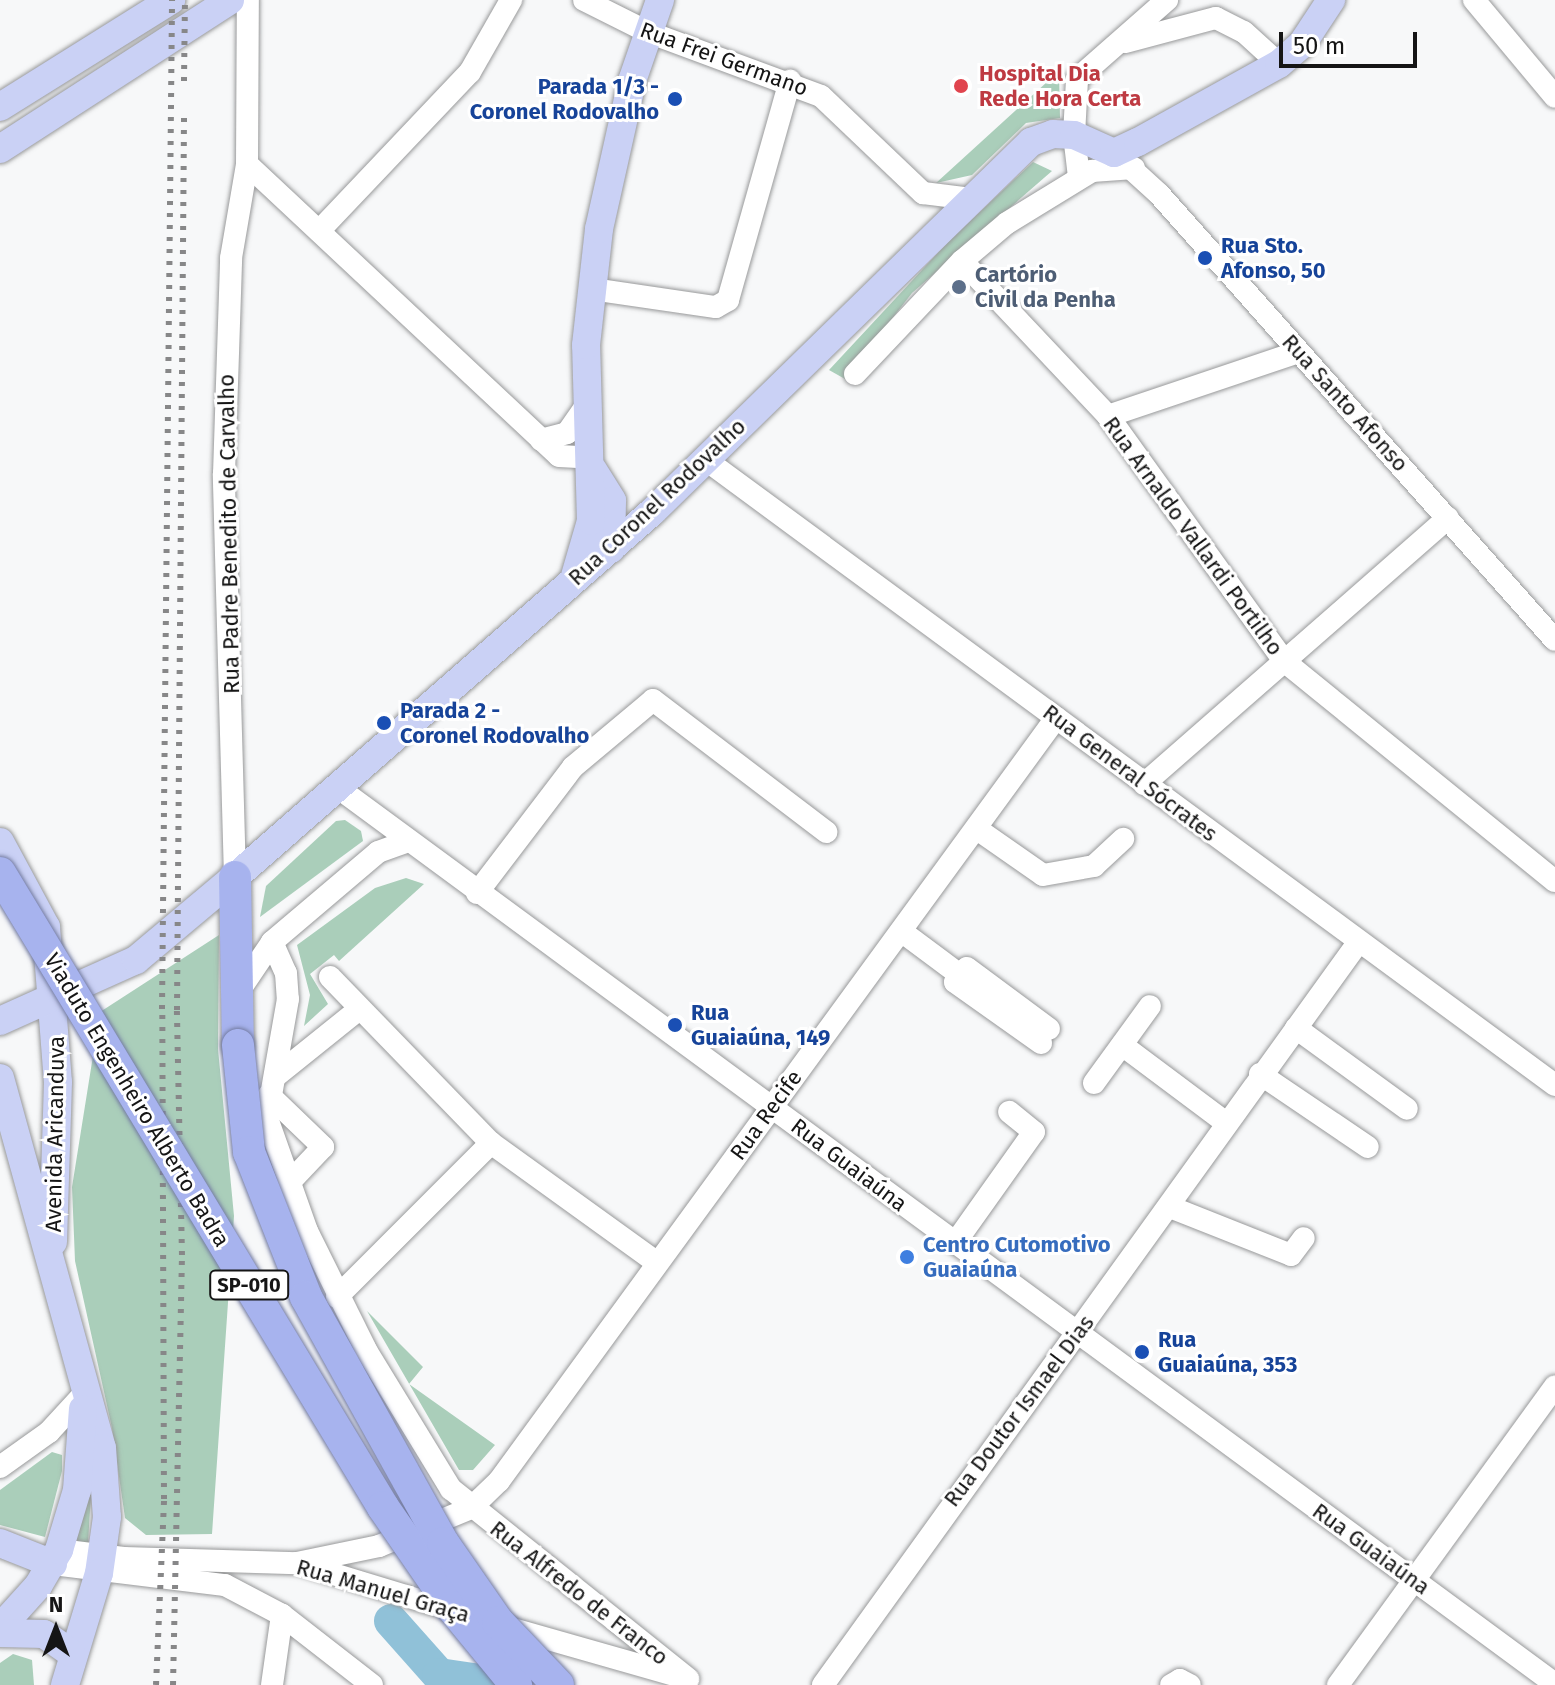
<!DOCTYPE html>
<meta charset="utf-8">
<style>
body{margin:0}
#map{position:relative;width:1555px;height:1685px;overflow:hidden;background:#f7f8f9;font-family:"Fira Sans",sans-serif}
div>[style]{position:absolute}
.green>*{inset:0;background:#aaceba}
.river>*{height:34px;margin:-17px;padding:0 17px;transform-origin:17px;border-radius:17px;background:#90c1d8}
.roads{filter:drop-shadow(0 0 2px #98999a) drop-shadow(0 0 2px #98999a)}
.minor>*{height:22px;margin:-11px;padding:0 11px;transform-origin:11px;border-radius:11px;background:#fff}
.major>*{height:28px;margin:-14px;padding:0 14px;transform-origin:14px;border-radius:14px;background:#cad1f5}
.highway>*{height:32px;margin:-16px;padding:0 16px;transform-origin:16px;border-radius:16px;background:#a7b3ee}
.rail>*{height:6px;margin-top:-3px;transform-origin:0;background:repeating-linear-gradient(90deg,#878788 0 4px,transparent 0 12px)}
.bridges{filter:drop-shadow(0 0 2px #747ca2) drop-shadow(0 0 2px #747ca2)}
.highway-bridge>*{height:32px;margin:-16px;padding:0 16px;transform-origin:16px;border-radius:16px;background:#a7b3ee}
.dots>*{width:22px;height:22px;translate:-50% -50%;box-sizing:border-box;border:4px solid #fff;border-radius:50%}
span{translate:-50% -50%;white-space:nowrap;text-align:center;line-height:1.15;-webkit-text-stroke:6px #fff;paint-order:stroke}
.shield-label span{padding:2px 6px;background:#fff;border:2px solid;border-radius:6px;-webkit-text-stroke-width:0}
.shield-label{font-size:20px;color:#151515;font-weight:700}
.street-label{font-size:22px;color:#151515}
.health-label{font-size:22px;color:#be3a42;font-weight:700}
.left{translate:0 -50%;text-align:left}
.transit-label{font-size:22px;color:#164399;font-weight:700}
.right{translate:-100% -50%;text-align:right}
.service-label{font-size:22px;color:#4e5e75;font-weight:700}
.shop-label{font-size:22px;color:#366cbe;font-weight:700}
.north{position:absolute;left:16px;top:1589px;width:80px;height:80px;-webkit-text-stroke:6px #fff;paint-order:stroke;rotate:0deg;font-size:22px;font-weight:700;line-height:32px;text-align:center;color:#151515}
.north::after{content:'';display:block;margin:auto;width:28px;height:36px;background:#151515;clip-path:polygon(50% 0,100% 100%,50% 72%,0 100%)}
.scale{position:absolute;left:1279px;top:32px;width:138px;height:36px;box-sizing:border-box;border:4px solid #151515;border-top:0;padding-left:10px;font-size:24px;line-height:28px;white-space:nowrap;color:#151515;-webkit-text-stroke:6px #fff;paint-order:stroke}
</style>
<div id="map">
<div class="green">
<div style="clip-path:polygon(1059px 71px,1060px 118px,1026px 123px,972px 175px,936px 183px)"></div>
<div style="clip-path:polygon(1033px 162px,1052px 171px,912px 293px,845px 379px,829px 370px,948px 242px)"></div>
<div style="clip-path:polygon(345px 820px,361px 831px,363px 841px,260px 917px,266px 886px,336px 821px)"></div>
<div style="clip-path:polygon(406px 878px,424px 884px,339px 961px,334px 955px,310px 974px,328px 1004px,304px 1026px,310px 995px,297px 945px,375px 888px)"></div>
<div style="clip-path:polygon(219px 935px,218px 1049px,234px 1216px,212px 1534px,146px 1535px,125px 1518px,112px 1428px,75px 1261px,72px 1187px,100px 1012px)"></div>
<div style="clip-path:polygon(367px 1311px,423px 1367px,409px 1384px,495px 1445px,473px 1470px,459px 1470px)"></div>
<div style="clip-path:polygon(52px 1452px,62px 1455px,62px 1471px,45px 1537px,0 1525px,0 1490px)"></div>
<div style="clip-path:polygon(92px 1476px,88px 1544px,74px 1545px,86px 1508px)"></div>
<div style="clip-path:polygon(13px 1654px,32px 1660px,34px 1685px,0 1685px,0 1663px)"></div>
</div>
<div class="river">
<div style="left:391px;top:1621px;width:72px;rotate:48.4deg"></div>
<div style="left:439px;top:1675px;width:69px;rotate:8.4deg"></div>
</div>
<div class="roads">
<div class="minor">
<div style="left:584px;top:0;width:72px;rotate:26.6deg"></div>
<div style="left:648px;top:32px;width:184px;rotate:20.3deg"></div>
<div style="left:821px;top:96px;width:141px;rotate:43.6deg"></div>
<div style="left:923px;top:193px;width:49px;rotate:7deg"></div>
<div style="left:1474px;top:0;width:126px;rotate:50.1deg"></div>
<div style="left:1125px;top:42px;width:94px;rotate:-14.8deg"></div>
<div style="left:1216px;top:18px;width:31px;rotate:27deg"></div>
<div style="left:1244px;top:32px;width:47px;rotate:42.4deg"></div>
<div style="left:1114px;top:153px;width:61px;rotate:42.3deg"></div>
<div style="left:1159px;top:194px;width:596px;rotate:48.4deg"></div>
<div style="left:247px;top:164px;width:427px;rotate:43.1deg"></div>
<div style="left:559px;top:456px;width:33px;rotate:3deg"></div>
<div style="left:1079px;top:177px;width:42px;rotate:-96.8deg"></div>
<div style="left:1074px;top:135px;width:56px;rotate:-86.9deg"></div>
<div style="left:1077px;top:79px;width:120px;rotate:-41.3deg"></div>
<div style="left:319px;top:231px;width:219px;rotate:-46.5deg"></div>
<div style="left:470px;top:72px;width:83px;rotate:-60.3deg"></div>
<div style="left:962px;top:261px;width:213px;rotate:46.7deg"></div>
<div style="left:1108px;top:416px;width:302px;rotate:54.3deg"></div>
<div style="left:1284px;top:661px;width:349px;rotate:39.1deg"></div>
<div style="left:592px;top:289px;width:125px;rotate:8.3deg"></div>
<div style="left:716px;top:307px;width:14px;rotate:-30deg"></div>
<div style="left:728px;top:300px;width:228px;rotate:-74.2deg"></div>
<div style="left:855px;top:374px;width:156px;rotate:-46.6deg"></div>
<div style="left:962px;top:261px;width:59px;rotate:-40.2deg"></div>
<div style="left:1007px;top:223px;width:100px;rotate:-31.5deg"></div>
<div style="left:1092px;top:171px;width:42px;rotate:-4.1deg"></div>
<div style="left:1108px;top:416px;width:200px;rotate:-18.6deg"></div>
<div style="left:541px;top:440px;width:27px;rotate:-15deg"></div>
<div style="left:567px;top:433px;width:35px;rotate:-55deg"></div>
<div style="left:706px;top:460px;width:1054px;rotate:36.36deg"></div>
<div style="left:1144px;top:784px;width:404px;rotate:-41.2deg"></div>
<div style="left:337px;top:787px;width:1513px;rotate:36.37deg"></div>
<div style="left:977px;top:829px;width:80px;rotate:34.9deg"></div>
<div style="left:1043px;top:875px;width:52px;rotate:-10deg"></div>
<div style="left:1094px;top:866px;width:40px;rotate:-43deg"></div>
<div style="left:235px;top:877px;width:403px;rotate:-91.6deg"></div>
<div style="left:224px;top:474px;width:216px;rotate:-88.1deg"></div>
<div style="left:231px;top:258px;width:95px;rotate:-80.3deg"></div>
<div style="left:247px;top:164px;width:164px;rotate:-89.7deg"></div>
<div style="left:477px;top:893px;width:158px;rotate:-52.7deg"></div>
<div style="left:573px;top:767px;width:104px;rotate:-39.9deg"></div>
<div style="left:653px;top:700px;width:218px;rotate:37.3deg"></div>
<div style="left:901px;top:931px;width:74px;rotate:36.7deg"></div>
<div style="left:272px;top:942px;width:34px;rotate:66deg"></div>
<div style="left:286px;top:973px;width:26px;rotate:86deg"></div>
<div style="left:288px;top:999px;width:121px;rotate:100deg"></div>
<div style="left:267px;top:1118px;width:120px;rotate:70.5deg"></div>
<div style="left:307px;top:1231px;width:133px;rotate:63.6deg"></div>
<div style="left:366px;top:1350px;width:163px;rotate:58.6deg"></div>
<div style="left:451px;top:1489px;width:304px;rotate:38.7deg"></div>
<div style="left:330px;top:977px;width:231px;rotate:45.9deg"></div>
<div style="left:491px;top:1143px;width:203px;rotate:35.8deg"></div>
<div style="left:239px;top:991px;width:59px;rotate:-56deg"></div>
<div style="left:272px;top:942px;width:139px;rotate:-40.3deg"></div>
<div style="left:378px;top:852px;width:32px;rotate:-20deg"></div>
<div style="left:1296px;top:1028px;width:137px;rotate:36.1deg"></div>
<div style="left:1041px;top:1043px;width:105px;rotate:-144.7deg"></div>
<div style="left:955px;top:982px;width:18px;rotate:-49deg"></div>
<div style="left:967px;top:968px;width:102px;rotate:36.6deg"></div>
<div style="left:1122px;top:1045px;width:129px;rotate:36.8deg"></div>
<div style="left:1260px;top:1074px;width:130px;rotate:34.1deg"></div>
<div style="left:276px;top:1076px;width:105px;rotate:-38.8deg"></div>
<div style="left:1094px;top:1083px;width:95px;rotate:-54deg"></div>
<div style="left:269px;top:1095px;width:75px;rotate:43.9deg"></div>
<div style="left:323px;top:1147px;width:51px;rotate:133.4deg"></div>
<div style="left:1170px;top:1207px;width:130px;rotate:21.6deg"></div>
<div style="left:1291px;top:1255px;width:21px;rotate:-53deg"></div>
<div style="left:955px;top:1243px;width:136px;rotate:-54.6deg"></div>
<div style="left:1034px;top:1132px;width:32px;rotate:-141deg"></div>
<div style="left:337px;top:1297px;width:218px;rotate:-45deg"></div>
<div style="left:0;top:1467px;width:60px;rotate:-35.5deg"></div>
<div style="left:49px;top:1432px;width:49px;rotate:-47.5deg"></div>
<div style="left:59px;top:1550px;width:65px;rotate:7deg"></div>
<div style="left:124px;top:1558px;width:173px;rotate:1.7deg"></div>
<div style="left:297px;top:1563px;width:168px;rotate:16.9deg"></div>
<div style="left:297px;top:1563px;width:84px;rotate:-11.7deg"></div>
<div style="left:379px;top:1546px;width:100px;rotate:-22.4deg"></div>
<div style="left:471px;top:1508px;width:39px;rotate:-44deg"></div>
<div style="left:499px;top:1481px;width:945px;rotate:-53.87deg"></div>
<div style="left:53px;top:1564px;width:173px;rotate:7deg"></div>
<div style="left:225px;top:1585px;width:64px;rotate:27.8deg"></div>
<div style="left:282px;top:1615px;width:114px;rotate:37.9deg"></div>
<div style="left:506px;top:1627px;width:182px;rotate:15.9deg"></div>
<div style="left:272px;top:1685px;width:71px;rotate:-81.9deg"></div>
<div style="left:823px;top:1685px;width:913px;rotate:-54.22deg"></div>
<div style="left:1171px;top:1685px;width:10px;rotate:-29deg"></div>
<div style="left:1180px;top:1680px;width:11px;rotate:27deg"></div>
<div style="left:1338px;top:1685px;width:369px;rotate:-54deg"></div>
</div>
<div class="major">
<div style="left:0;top:107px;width:202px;rotate:-32deg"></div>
<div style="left:0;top:149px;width:274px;rotate:-32.9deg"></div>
<div style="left:593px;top:470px;width:36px;rotate:58deg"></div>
<div style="left:612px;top:501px;width:48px;rotate:91.2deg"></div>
<div style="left:575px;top:576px;width:57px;rotate:-73.8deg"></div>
<div style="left:591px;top:521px;width:176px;rotate:-91.6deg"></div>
<div style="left:586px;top:345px;width:117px;rotate:-83.6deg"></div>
<div style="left:599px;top:229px;width:152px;rotate:-77.4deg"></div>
<div style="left:632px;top:81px;width:86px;rotate:-70.9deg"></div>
<div style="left:0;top:842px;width:97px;rotate:61.6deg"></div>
<div style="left:46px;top:927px;width:155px;rotate:85.6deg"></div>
<div style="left:58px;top:1082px;width:160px;rotate:91.8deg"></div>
<div style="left:0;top:1021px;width:149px;rotate:-24.2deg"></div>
<div style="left:136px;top:960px;width:129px;rotate:-40deg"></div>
<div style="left:235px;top:877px;width:554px;rotate:-41.2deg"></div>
<div style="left:652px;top:512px;width:530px;rotate:-44.31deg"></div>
<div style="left:1031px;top:142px;width:23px;rotate:-20deg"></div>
<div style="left:1053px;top:134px;width:21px;rotate:3deg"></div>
<div style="left:1074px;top:135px;width:44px;rotate:24.2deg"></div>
<div style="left:1114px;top:153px;width:26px;rotate:-25deg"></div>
<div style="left:1138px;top:142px;width:161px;rotate:-29deg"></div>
<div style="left:1279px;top:64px;width:30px;rotate:-41deg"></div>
<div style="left:1302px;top:44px;width:53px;rotate:-56.6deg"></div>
<div style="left:0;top:1078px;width:384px;rotate:74.6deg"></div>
<div style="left:102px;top:1448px;width:69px;rotate:85.9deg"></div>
<div style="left:107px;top:1517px;width:57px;rotate:98.1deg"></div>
<div style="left:99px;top:1573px;width:117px;rotate:106.9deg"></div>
<div style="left:0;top:1543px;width:57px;rotate:21.6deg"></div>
<div style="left:0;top:1628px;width:57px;rotate:-47.9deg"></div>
<div style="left:38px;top:1586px;width:42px;rotate:-59.7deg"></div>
<div style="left:59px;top:1550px;width:63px;rotate:-73.3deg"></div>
<div style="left:77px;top:1490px;width:81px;rotate:-85.8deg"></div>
<div style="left:0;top:1633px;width:44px;rotate:1.3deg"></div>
<div style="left:44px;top:1634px;width:33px;rotate:35deg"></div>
</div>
<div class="highway">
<div style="left:235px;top:877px;width:168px;rotate:89deg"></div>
</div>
</div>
<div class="rail">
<div style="left:184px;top:81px;width:81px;rotate:-89.3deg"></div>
<div style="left:156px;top:1685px;width:186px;rotate:-87.5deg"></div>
<div style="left:164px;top:1499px;width:490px;rotate:-90.2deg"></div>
<div style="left:162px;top:1009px;width:1009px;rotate:-89.43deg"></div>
<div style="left:173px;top:1685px;width:430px;rotate:-88.8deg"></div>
<div style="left:182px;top:1255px;width:245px;rotate:-91.2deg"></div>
<div style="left:177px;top:1010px;width:897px;rotate:-89.55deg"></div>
</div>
<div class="bridges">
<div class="highway-bridge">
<div style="left:0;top:873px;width:741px;rotate:58.86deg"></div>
<div style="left:383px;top:1507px;width:121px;rotate:55.4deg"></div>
<div style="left:452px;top:1607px;width:101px;rotate:50.6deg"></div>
<div style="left:238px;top:1045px;width:108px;rotate:84.1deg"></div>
<div style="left:249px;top:1152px;width:156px;rotate:68.5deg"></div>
<div style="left:306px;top:1297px;width:282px;rotate:60.9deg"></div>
<div style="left:443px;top:1543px;width:96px;rotate:55.2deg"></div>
<div style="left:498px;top:1622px;width:87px;rotate:46.4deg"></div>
</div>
</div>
<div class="dots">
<div style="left:961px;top:86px;background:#e0444e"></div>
<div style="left:675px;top:99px;background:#1a4fb4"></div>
<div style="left:1205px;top:258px;background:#1a4fb4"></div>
<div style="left:959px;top:287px;background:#5c6f8a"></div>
<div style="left:384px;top:723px;background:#1a4fb4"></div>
<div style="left:675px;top:1025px;background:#1a4fb4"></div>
<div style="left:907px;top:1257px;background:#3f7fe0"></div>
<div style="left:1142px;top:1352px;background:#1a4fb4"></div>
</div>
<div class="shield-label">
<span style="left:249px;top:1285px">SP-010</span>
</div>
<div class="street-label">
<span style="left:724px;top:59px;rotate:20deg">Rua Frei Germano</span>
<span style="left:1345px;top:403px;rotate:48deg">Rua Santo Afonso</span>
<span style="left:657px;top:502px;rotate:-43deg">Rua Coronel Rodovalho</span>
<span style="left:229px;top:534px;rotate:-91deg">Rua Padre Benedito de Carvalho</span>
<span style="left:1193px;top:536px;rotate:54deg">Rua Arnaldo Vallardi Portilho</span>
<span style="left:1130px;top:773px;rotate:37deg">Rua General Sócrates</span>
<span style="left:137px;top:1100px;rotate:59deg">Viaduto Engenheiro Alberto Badra</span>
<span style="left:766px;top:1115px;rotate:-54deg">Rua Recife</span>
<span style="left:55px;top:1134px;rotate:-89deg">Avenida Aricanduva</span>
<span style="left:849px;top:1165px;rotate:37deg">Rua Guaiaúna</span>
<span style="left:1019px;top:1411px;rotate:-53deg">Rua Doutor Ismael Dias</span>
<span style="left:1371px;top:1549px;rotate:36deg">Rua Guaiaúna</span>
<span style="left:383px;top:1591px;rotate:16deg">Rua Manuel Graça</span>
<span style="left:579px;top:1593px;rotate:38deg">Rua Alfredo de Franco</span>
</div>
<div class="health-label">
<span class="left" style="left:979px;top:86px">Hospital Dia<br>Rede Hora Certa</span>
</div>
<div class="transit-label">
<span class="right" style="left:659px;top:99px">Parada 1/3 -<br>Coronel Rodovalho</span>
<span class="left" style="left:1221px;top:258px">Rua Sto.<br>Afonso, 50</span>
<span class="left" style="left:400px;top:723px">Parada 2 -<br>Coronel Rodovalho</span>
<span class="left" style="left:691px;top:1025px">Rua<br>Guaiaúna, 149</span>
<span class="left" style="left:1158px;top:1352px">Rua<br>Guaiaúna, 353</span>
</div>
<div class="service-label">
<span class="left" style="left:975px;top:287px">Cartório<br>Civil da Penha</span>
</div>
<div class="shop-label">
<span class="left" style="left:923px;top:1257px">Centro Cutomotivo<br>Guaiaúna</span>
</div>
<div class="north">N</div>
<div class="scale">50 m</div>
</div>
